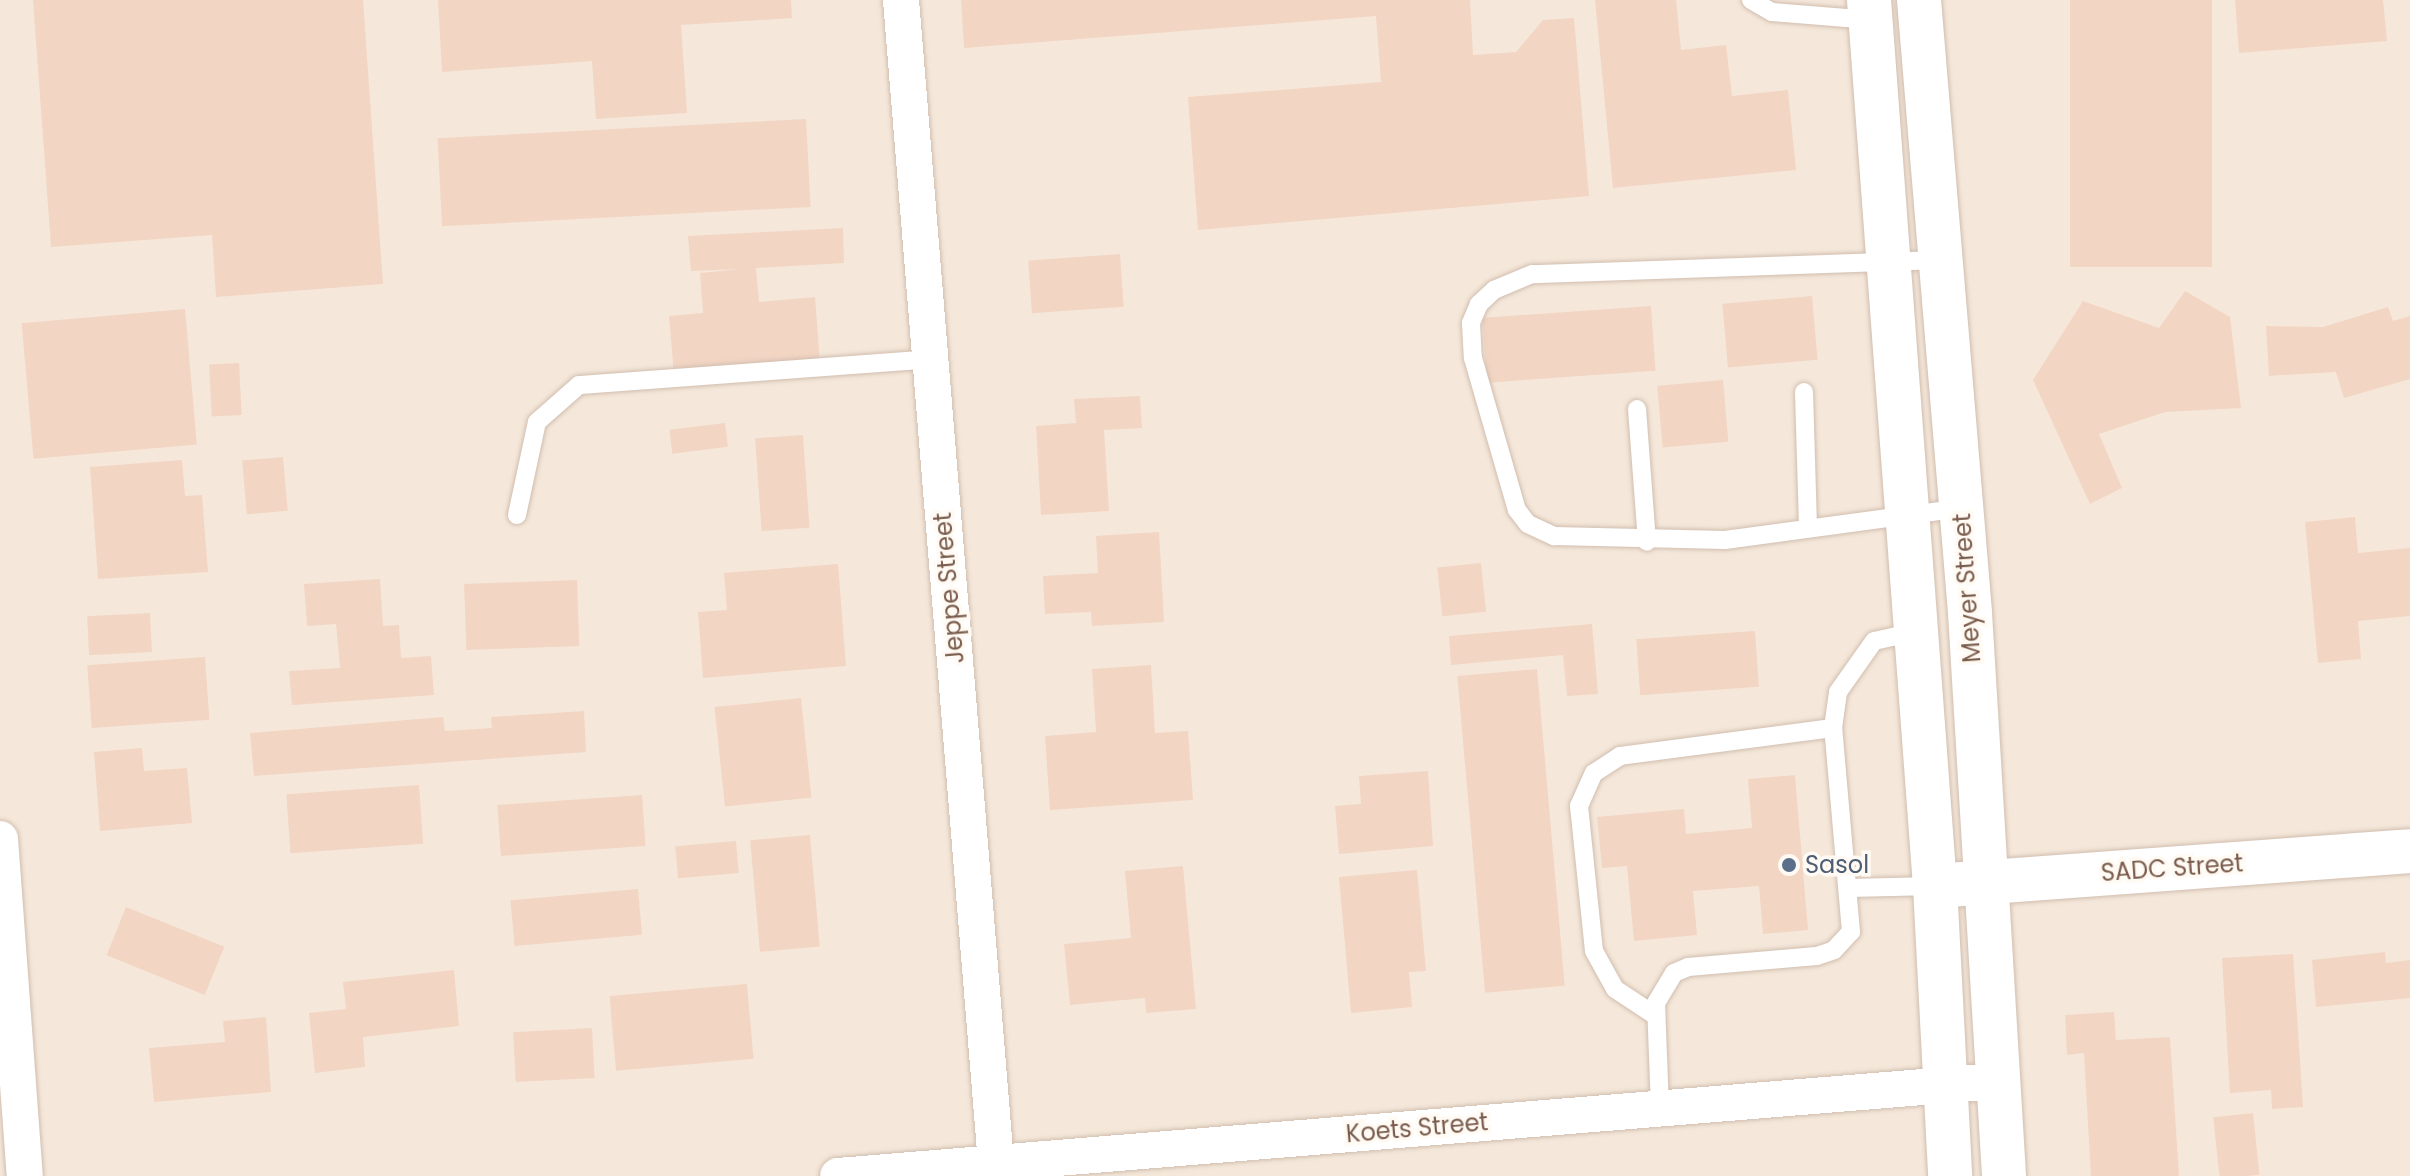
<!DOCTYPE html>
<style>
body{margin:0}
#map{position:relative;width:2410px;height:1176px;overflow:hidden;background:#fdf6ec;font-family:Poppins,sans-serif}
div>[style]{position:absolute}
.residential>*{inset:0;background:#f5e8da;transform-origin:0 0}
.building>*{inset:0;background:#f3d5c3;transform-origin:0 0}
.roads{filter:drop-shadow(0 0 2px #d1beb0) drop-shadow(0 0 2px #d1beb0)}
.service>*{height:18px;margin:-9px;padding:0 9px;transform-origin:9px;border-radius:9px;background:#fff}
.minor>*{height:36px;margin:-18px;padding:0 18px;transform-origin:18px;border-radius:18px;background:#fff}
.tertiary>*{height:44px;margin:-22px;padding:0 22px;transform-origin:22px;border-radius:22px;background:#fff}
.secondary>*{height:44px;margin:-22px;padding:0 22px;transform-origin:22px;border-radius:22px;background:#fff}
.dots>*{width:22px;height:22px;translate:-50% -50%;box-sizing:border-box;border:4px solid #fffaf3;border-radius:50%}
span{translate:-50% -50%;white-space:nowrap;text-align:center;line-height:1.15;-webkit-text-stroke:7px #fffaf3;paint-order:stroke}
.street-label{font-size:24px;color:#7a5c4d}
.service-label{font-size:24px;color:#4e5e75}
.left{translate:0 -50%;text-align:left}
</style>
<div id="map">
<div class="residential">
<div style="left:0;top:0;width:2410px;height:1176px"></div>
</div>
<div class="building">
<div style="clip-path:polygon(33px 0,363px 0,383px 284px,216px 297px,212px 235px,51px 247px)"></div>
<div style="clip-path:polygon(438px 0,791px 0,792px 18px,681px 25px,687px 113px,596px 119px,592px 61px,442px 72px)"></div>
<div style="clip-path:polygon(961px 0,1470px 0,1473px 55px,1516px 52px,1543px 20px,1574px 18px,1589px 196px,1198px 230px,1188px 97px,1381px 82px,1376px 16px,964px 48px)"></div>
<div style="clip-path:polygon(1595px 0,1676px 0,1681px 50px,1726px 45px,1732px 96px,1788px 90px,1796px 170px,1613px 188px)"></div>
<div style="left:2070px;top:0;width:142px;height:267px"></div>
<div style="clip-path:polygon(2235px 0,2383px 0,2387px 41px,2239px 53px)"></div>
<div style="left:806px;top:119px;width:88px;height:369px;rotate:87deg"></div>
<div style="clip-path:polygon(843px 228px,844px 263px,756px 268px,759px 302px,815px 297px,820px 363px,674px 375px,669px 316px,703px 313px,700px 273px,742px 269px,691px 271px,688px 236px)"></div>
<div style="left:1120px;top:254px;width:53px;height:92px;rotate:86deg"></div>
<div style="clip-path:polygon(2185px 291px,2230px 317px,2241px 408px,2165px 412px,2099px 434px,2122px 488px,2090px 504px,2033px 380px,2083px 301px,2159px 328px)"></div>
<div style="left:1812px;top:296px;width:64px;height:90px;rotate:85deg"></div>
<div style="left:1651px;top:306px;width:65px;height:169px;rotate:86deg"></div>
<div style="clip-path:polygon(2388px 307px,2393px 321px,2410px 316px,2410px 379px,2344px 398px,2336px 372px,2269px 376px,2266px 326px,2323px 327px)"></div>
<div style="left:185px;top:309px;width:136px;height:164px;rotate:85deg"></div>
<div style="left:239px;top:363px;width:52px;height:30px;rotate:87deg"></div>
<div style="left:1723px;top:380px;width:62px;height:66px;rotate:85deg"></div>
<div style="clip-path:polygon(1140px 396px,1142px 428px,1104px 430px,1109px 511px,1041px 515px,1036px 426px,1076px 423px,1074px 399px)"></div>
<div style="left:725px;top:423px;width:24px;height:56px;rotate:83deg"></div>
<div style="left:803px;top:435px;width:93px;height:48px;rotate:86deg"></div>
<div style="left:283px;top:457px;width:54px;height:41px;rotate:85deg"></div>
<div style="clip-path:polygon(182px 460px,185px 496px,202px 495px,208px 572px,98px 579px,90px 467px)"></div>
<div style="clip-path:polygon(2355px 517px,2358px 553px,2410px 548px,2410px 616px,2358px 621px,2361px 659px,2318px 663px,2305px 522px)"></div>
<div style="clip-path:polygon(1159px 532px,1164px 622px,1092px 626px,1091px 612px,1045px 614px,1043px 576px,1098px 573px,1096px 536px)"></div>
<div style="left:1481px;top:563px;width:49px;height:44px;rotate:84deg"></div>
<div style="clip-path:polygon(838px 564px,846px 666px,703px 678px,698px 612px,727px 610px,724px 573px)"></div>
<div style="clip-path:polygon(380px 579px,383px 626px,399px 625px,401px 658px,431px 656px,434px 695px,292px 705px,289px 671px,340px 668px,336px 624px,307px 626px,304px 584px)"></div>
<div style="left:577px;top:580px;width:66px;height:113px;rotate:88deg"></div>
<div style="left:150px;top:613px;width:39px;height:63px;rotate:87deg"></div>
<div style="clip-path:polygon(1592px 624px,1598px 694px,1567px 696px,1563px 655px,1451px 665px,1449px 636px)"></div>
<div style="left:1755px;top:631px;width:56px;height:119px;rotate:86deg"></div>
<div style="left:205px;top:657px;width:63px;height:118px;rotate:86deg"></div>
<div style="clip-path:polygon(1151px 665px,1155px 733px,1188px 731px,1193px 800px,1050px 810px,1045px 736px,1096px 732px,1092px 669px)"></div>
<div style="left:1537px;top:669px;width:318px;height:80px;rotate:85deg"></div>
<div style="left:801px;top:698px;width:100px;height:87px;rotate:84deg"></div>
<div style="clip-path:polygon(584px 711px,586px 752px,254px 776px,250px 733px,443px 717px,445px 731px,492px 728px,491px 717px)"></div>
<div style="clip-path:polygon(142px 748px,144px 771px,187px 768px,192px 823px,100px 831px,94px 752px)"></div>
<div style="clip-path:polygon(1428px 771px,1433px 846px,1339px 854px,1335px 806px,1361px 804px,1359px 776px)"></div>
<div style="clip-path:polygon(1795px 775px,1808px 930px,1763px 934px,1759px 886px,1693px 891px,1697px 935px,1634px 941px,1627px 866px,1602px 868px,1597px 817px,1684px 809px,1686px 834px,1752px 828px,1748px 779px)"></div>
<div style="left:419px;top:785px;width:59px;height:133px;rotate:86deg"></div>
<div style="left:642px;top:795px;width:51px;height:145px;rotate:86deg"></div>
<div style="left:810px;top:835px;width:112px;height:60px;rotate:85deg"></div>
<div style="left:736px;top:841px;width:32px;height:61px;rotate:85deg"></div>
<div style="clip-path:polygon(1183px 866px,1196px 1009px,1146px 1013px,1145px 998px,1070px 1005px,1064px 944px,1131px 938px,1125px 871px)"></div>
<div style="clip-path:polygon(1417px 870px,1426px 971px,1409px 972px,1412px 1007px,1351px 1013px,1339px 877px)"></div>
<div style="left:638px;top:889px;width:46px;height:128px;rotate:85deg"></div>
<div style="left:126px;top:907px;width:106px;height:52px;rotate:22deg"></div>
<div style="clip-path:polygon(2385px 952px,2386px 963px,2410px 960px,2410px 998px,2316px 1007px,2312px 960px)"></div>
<div style="clip-path:polygon(2293px 954px,2303px 1107px,2272px 1109px,2271px 1090px,2230px 1093px,2222px 958px)"></div>
<div style="clip-path:polygon(454px 970px,459px 1026px,363px 1037px,365px 1067px,315px 1073px,309px 1013px,346px 1009px,343px 982px)"></div>
<div style="left:747px;top:984px;width:75px;height:138px;rotate:85deg"></div>
<div style="clip-path:polygon(2114px 1012px,2116px 1040px,2170px 1037px,2179px 1176px,2091px 1176px,2084px 1053px,2067px 1055px,2065px 1015px)"></div>
<div style="clip-path:polygon(266px 1017px,271px 1092px,154px 1102px,149px 1048px,225px 1042px,223px 1021px)"></div>
<div style="left:592px;top:1028px;width:50px;height:79px;rotate:87deg"></div>
<div style="left:2253px;top:1113px;width:62px;height:40px;rotate:84deg"></div>
</div>
<div class="roads">
<div class="service">
<div style="left:1751px;top:0;width:24px;rotate:30deg"></div>
<div style="left:1772px;top:12px;width:99px;rotate:4.6deg"></div>
<div style="left:1940px;top:260px;width:408px;rotate:178deg"></div>
<div style="left:1532px;top:274px;width:41px;rotate:157.2deg"></div>
<div style="left:1494px;top:290px;width:21px;rotate:137deg"></div>
<div style="left:1479px;top:304px;width:21px;rotate:113deg"></div>
<div style="left:1471px;top:323px;width:35px;rotate:87deg"></div>
<div style="left:1473px;top:358px;width:158px;rotate:73.9deg"></div>
<div style="left:1517px;top:510px;width:18px;rotate:52deg"></div>
<div style="left:1528px;top:524px;width:29px;rotate:25deg"></div>
<div style="left:1554px;top:536px;width:171px;rotate:1.3deg"></div>
<div style="left:1725px;top:540px;width:238px;rotate:-7.7deg"></div>
<div style="left:1804px;top:392px;width:134px;rotate:88.3deg"></div>
<div style="left:1637px;top:409px;width:133px;rotate:85.7deg"></div>
<div style="left:517px;top:515px;width:95px;rotate:-77.9deg"></div>
<div style="left:537px;top:422px;width:56px;rotate:-41.4deg"></div>
<div style="left:579px;top:385px;width:353px;rotate:-4.2deg"></div>
<div style="left:1848px;top:888px;width:87px;rotate:-1.3deg"></div>
<div style="left:1656px;top:1016px;width:49px;rotate:-146.6deg"></div>
<div style="left:1615px;top:989px;width:43px;rotate:-118.9deg"></div>
<div style="left:1594px;top:951px;width:146px;rotate:-95.9deg"></div>
<div style="left:1579px;top:806px;width:36px;rotate:-66deg"></div>
<div style="left:1594px;top:773px;width:31px;rotate:-33deg"></div>
<div style="left:1620px;top:756px;width:215px;rotate:-7.5deg"></div>
<div style="left:1660px;top:1108px;width:105px;rotate:-92.2deg"></div>
<div style="left:1656px;top:1003px;width:35px;rotate:-59deg"></div>
<div style="left:1674px;top:973px;width:15px;rotate:-23deg"></div>
<div style="left:1688px;top:967px;width:129px;rotate:-4.9deg"></div>
<div style="left:1817px;top:956px;width:18px;rotate:-19deg"></div>
<div style="left:1834px;top:950px;width:25px;rotate:-47deg"></div>
<div style="left:1851px;top:932px;width:205px;rotate:-95deg"></div>
<div style="left:1833px;top:728px;width:36px;rotate:-82deg"></div>
<div style="left:1838px;top:692px;width:62px;rotate:-54.8deg"></div>
<div style="left:1874px;top:641px;width:42px;rotate:-12.4deg"></div>
</div>
<div class="minor">
<div style="left:901px;top:0;width:1180px;rotate:85.33deg"></div>
<div style="left:0;top:839px;width:338px;rotate:85.8deg"></div>
<div style="left:838px;top:1176px;width:1163px;rotate:-4.69deg"></div>
</div>
<div class="tertiary">
<div style="left:1935px;top:886px;width:476px;rotate:-4.2deg"></div>
</div>
<div class="secondary">
<div style="left:1869px;top:0;width:888px;rotate:85.74deg"></div>
<div style="left:1935px;top:886px;width:290px;rotate:87deg"></div>
<div style="left:1919px;top:0;width:615px;rotate:85.24deg"></div>
<div style="left:1970px;top:613px;width:564px;rotate:86.54deg"></div>
</div>
</div>
<div class="dots">
<div style="left:1789px;top:865px;background:#5c6f8a"></div>
</div>
<div class="street-label">
<span style="left:949px;top:588px;rotate:-95deg">Jeppe Street</span>
<span style="left:1967px;top:588px;rotate:-94deg">Meyer Street</span>
<span style="left:2172px;top:868px;rotate:-4deg">SADC Street</span>
<span style="left:1417px;top:1128px;rotate:-5deg">Koets Street</span>
</div>
<div class="service-label">
<span class="left" style="left:1805px;top:865px">Sasol</span>
</div>
</div>
